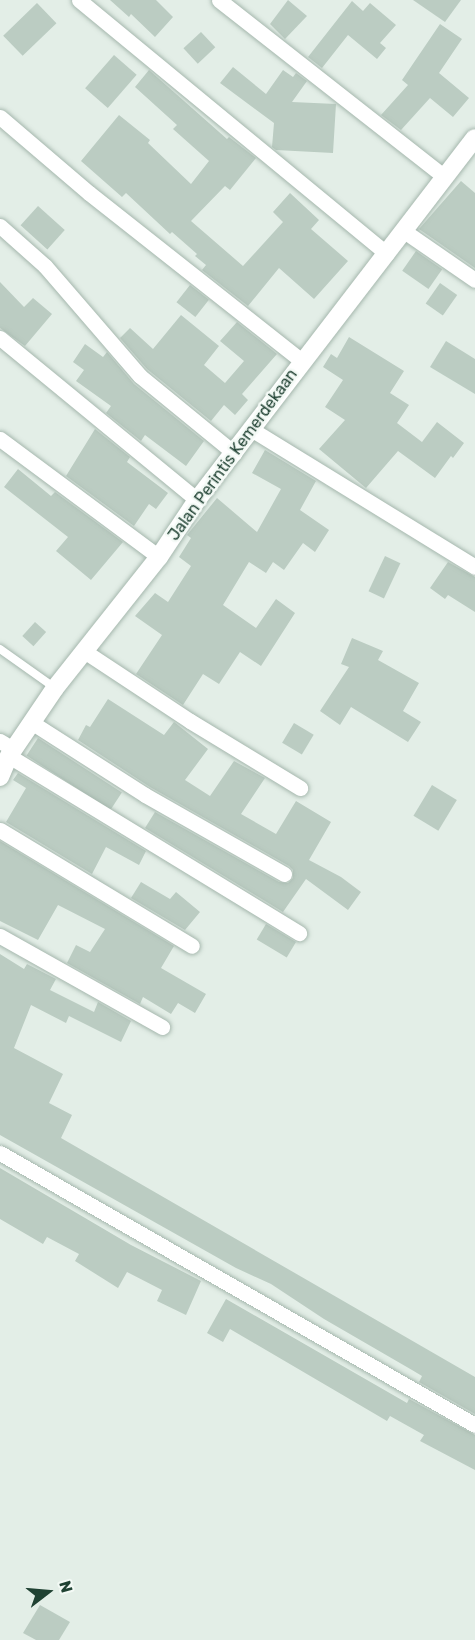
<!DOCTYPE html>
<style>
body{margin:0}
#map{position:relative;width:475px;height:1640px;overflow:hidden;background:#e3eee7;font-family:Rubik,sans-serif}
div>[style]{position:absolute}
.building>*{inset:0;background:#bbccc2;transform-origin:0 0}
.roads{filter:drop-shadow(0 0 2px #a5b7ad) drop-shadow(0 0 2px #a5b7ad)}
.service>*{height:8px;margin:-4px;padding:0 4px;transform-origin:4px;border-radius:4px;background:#fff}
.minor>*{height:15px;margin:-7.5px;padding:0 7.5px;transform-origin:7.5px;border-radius:7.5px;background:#fff}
.tertiary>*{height:18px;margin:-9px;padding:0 9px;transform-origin:9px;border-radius:9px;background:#fff}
span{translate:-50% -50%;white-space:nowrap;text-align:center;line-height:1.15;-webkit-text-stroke:5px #f4faf6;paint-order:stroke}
.street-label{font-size:16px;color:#204233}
.north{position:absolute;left:18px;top:1562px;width:60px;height:60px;-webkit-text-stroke:4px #f4faf6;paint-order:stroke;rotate:74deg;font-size:16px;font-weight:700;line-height:24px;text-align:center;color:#204233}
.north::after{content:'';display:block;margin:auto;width:21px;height:27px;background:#204233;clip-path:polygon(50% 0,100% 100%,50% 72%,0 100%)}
</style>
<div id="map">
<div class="building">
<div style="clip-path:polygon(110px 0,156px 0,173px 17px,155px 37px,131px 14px,129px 17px)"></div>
<div style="clip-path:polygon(288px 0,307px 16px,285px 39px,270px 24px)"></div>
<div style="clip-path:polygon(413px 0,461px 0,445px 22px)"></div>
<div style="clip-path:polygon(352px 1px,363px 11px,370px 3px,396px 25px,380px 43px,386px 48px,377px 59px,348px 35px,322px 68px,308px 57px)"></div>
<div style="left:37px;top:3px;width:28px;height:47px;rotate:46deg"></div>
<div style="clip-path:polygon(440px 24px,462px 39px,439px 73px,469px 98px,453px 117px,430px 98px,401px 130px,381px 115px,408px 85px,402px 80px)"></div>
<div style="left:201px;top:32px;width:21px;height:24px;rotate:47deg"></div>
<div style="left:114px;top:55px;width:30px;height:44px;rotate:41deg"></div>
<div style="clip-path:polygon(233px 67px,266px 94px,283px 70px,293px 77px,296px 73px,307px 81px,292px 102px,336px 104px,333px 153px,276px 150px,272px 147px,274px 123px,220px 83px)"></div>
<div style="clip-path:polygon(149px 70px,227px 139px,229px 137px,256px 158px,230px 190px,225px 186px,191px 221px,243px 266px,283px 222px,273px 212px,290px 193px,319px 220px,311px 229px,348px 261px,314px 299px,279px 268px,248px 306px,202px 270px,206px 265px,195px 256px,197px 254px,172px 232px,170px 234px,126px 193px,122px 197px,81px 161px,119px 115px,150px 140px,148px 143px,191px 184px,209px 161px,173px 129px,177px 125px,135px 87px)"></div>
<div style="clip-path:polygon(461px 181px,475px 193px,475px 268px,419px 229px)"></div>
<div style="left:38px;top:206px;width:36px;height:26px;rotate:42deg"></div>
<div style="left:416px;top:251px;width:32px;height:24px;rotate:35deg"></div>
<div style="clip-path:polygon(0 282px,24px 307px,33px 298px,52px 314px,25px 346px,0 328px)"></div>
<div style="left:440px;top:283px;width:21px;height:25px;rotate:35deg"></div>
<div style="left:190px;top:285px;width:24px;height:22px;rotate:38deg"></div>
<div style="clip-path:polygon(181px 315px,219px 346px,204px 365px,225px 383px,244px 361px,220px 341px,237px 322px,277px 354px,242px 394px,248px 400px,235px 415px,224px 405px,211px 421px,147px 369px,120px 338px,130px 328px,153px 349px)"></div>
<div style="clip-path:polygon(349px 337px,404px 371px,390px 393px,409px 405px,397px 423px,422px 442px,437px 422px,464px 443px,453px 458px,451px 456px,435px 478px,398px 451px,366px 488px,319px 449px,345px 420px,325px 407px,343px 380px,323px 367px,331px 354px,337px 358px)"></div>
<div style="clip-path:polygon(446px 341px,475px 359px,475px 394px,430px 367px)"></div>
<div style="clip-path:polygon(85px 344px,103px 357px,107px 352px,134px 384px,204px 441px,186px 466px,145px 435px,141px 441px,106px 413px,111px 406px,76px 381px,84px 370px,73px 362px)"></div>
<div style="clip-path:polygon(95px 429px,130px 457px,127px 462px,168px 493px,156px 509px,149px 504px,134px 526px,66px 476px)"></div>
<div style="clip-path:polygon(265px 450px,316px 481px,300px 510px,329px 530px,315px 552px,303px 543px,284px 570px,273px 562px,266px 573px,249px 562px,223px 605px,256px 628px,276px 599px,295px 613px,261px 666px,240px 652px,219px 684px,203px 674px,183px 705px,136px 674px,162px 635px,135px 616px,155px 593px,168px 602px,191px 566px,179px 557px,191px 538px,187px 535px,217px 498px,257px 532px,281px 489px,252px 473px)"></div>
<div style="clip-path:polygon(18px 469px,51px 496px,55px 492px,123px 542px,91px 580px,56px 551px,68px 537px,4px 487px)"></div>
<div style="left:385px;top:556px;width:17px;height:39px;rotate:25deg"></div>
<div style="clip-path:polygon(448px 562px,475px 577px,475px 612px,448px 595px,445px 599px,430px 588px)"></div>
<div style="left:35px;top:622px;width:15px;height:19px;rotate:42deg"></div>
<div style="clip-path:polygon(352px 638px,383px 651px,378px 660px,419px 683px,403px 711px,421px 722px,408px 742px,351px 707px,340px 725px,320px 711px,349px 667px,341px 664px)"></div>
<div style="clip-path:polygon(108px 699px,164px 735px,174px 722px,208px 749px,185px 780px,210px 796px,234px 761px,265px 778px,241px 814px,276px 834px,296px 801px,331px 822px,309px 860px,341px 877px,361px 892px,348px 910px,306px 879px,283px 912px,145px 828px,155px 812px,279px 882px,288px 883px,293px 878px,293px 870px,289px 866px,150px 787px,78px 740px,86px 725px,90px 727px)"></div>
<div style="left:294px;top:723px;width:23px;height:23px;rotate:31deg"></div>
<div style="left:38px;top:738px;width:100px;height:21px;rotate:33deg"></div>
<div style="clip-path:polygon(18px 773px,146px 851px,139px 865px,106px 847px,92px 874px,6px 822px,26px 788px,13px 780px)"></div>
<div style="left:432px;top:785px;width:29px;height:36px;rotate:31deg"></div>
<div style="clip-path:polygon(0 841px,174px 946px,161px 968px,206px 994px,195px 1013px,178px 1003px,171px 1014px,143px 997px,140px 1004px,67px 963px,76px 945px,90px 952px,105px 929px,58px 905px,38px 940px,0 921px)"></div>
<div style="clip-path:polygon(141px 882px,170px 899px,176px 892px,200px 912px,185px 930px,131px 898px)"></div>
<div style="left:266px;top:924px;width:35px;height:18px;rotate:31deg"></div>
<div style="clip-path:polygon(0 954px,24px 969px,27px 964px,56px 979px,50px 990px,94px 1012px,98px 1002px,131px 1021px,121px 1042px,69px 1016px,66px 1023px,31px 1005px,14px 1048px,63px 1074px,49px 1103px,72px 1115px,61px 1138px,475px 1377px,475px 1414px,419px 1382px,422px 1376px,412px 1370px,324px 1319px,271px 1284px,236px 1268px,0 1135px)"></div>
<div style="clip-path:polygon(0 1168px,131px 1245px,201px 1281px,186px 1315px,157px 1301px,162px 1290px,127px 1272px,118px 1288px,75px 1261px,79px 1254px,47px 1237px,43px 1244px,0 1219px)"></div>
<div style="clip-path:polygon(226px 1299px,407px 1403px,409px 1399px,475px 1435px,475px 1470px,420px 1441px,424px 1435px,390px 1416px,387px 1421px,230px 1329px,223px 1342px,207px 1333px)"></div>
<div style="clip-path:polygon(40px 1605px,70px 1622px,59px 1640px,36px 1640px,23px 1633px)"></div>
</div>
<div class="roads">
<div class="service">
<div style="left:0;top:649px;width:67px;rotate:35.3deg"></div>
</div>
<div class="minor">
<div style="left:79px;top:0;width:399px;rotate:39.5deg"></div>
<div style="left:219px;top:0;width:287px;rotate:38.1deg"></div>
<div style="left:0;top:117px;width:117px;rotate:40.5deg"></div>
<div style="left:89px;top:193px;width:271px;rotate:38.3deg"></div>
<div style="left:0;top:226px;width:60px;rotate:41.6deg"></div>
<div style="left:45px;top:266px;width:145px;rotate:49.2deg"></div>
<div style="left:140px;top:376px;width:122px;rotate:39.3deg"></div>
<div style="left:404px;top:231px;width:86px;rotate:34.6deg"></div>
<div style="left:0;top:338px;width:255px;rotate:39.4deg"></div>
<div style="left:251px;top:429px;width:263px;rotate:31.6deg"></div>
<div style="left:0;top:439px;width:198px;rotate:36.6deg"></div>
<div style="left:84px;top:651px;width:127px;rotate:33.4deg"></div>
<div style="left:190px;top:721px;width:129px;rotate:31.3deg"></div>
<div style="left:31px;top:722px;width:135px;rotate:32.6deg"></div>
<div style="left:145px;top:795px;width:160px;rotate:29.6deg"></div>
<div style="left:0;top:741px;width:15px;rotate:32deg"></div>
<div style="left:9px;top:756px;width:340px;rotate:31.4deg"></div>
<div style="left:0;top:830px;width:224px;rotate:31.1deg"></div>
<div style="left:0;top:936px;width:186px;rotate:29.3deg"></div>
<div style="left:0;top:1153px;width:547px;rotate:29.8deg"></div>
</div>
<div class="tertiary">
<div style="left:0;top:777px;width:23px;rotate:-67deg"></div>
<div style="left:9px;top:756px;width:82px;rotate:-55.9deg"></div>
<div style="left:55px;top:688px;width:167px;rotate:-51.6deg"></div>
<div style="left:159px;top:557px;width:69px;rotate:-56.3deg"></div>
<div style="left:197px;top:500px;width:456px;rotate:-52.5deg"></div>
</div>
</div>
<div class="street-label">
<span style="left:233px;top:455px;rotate:-54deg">Jalan Perintis Kemerdekaan</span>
</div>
<div class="north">N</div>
</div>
